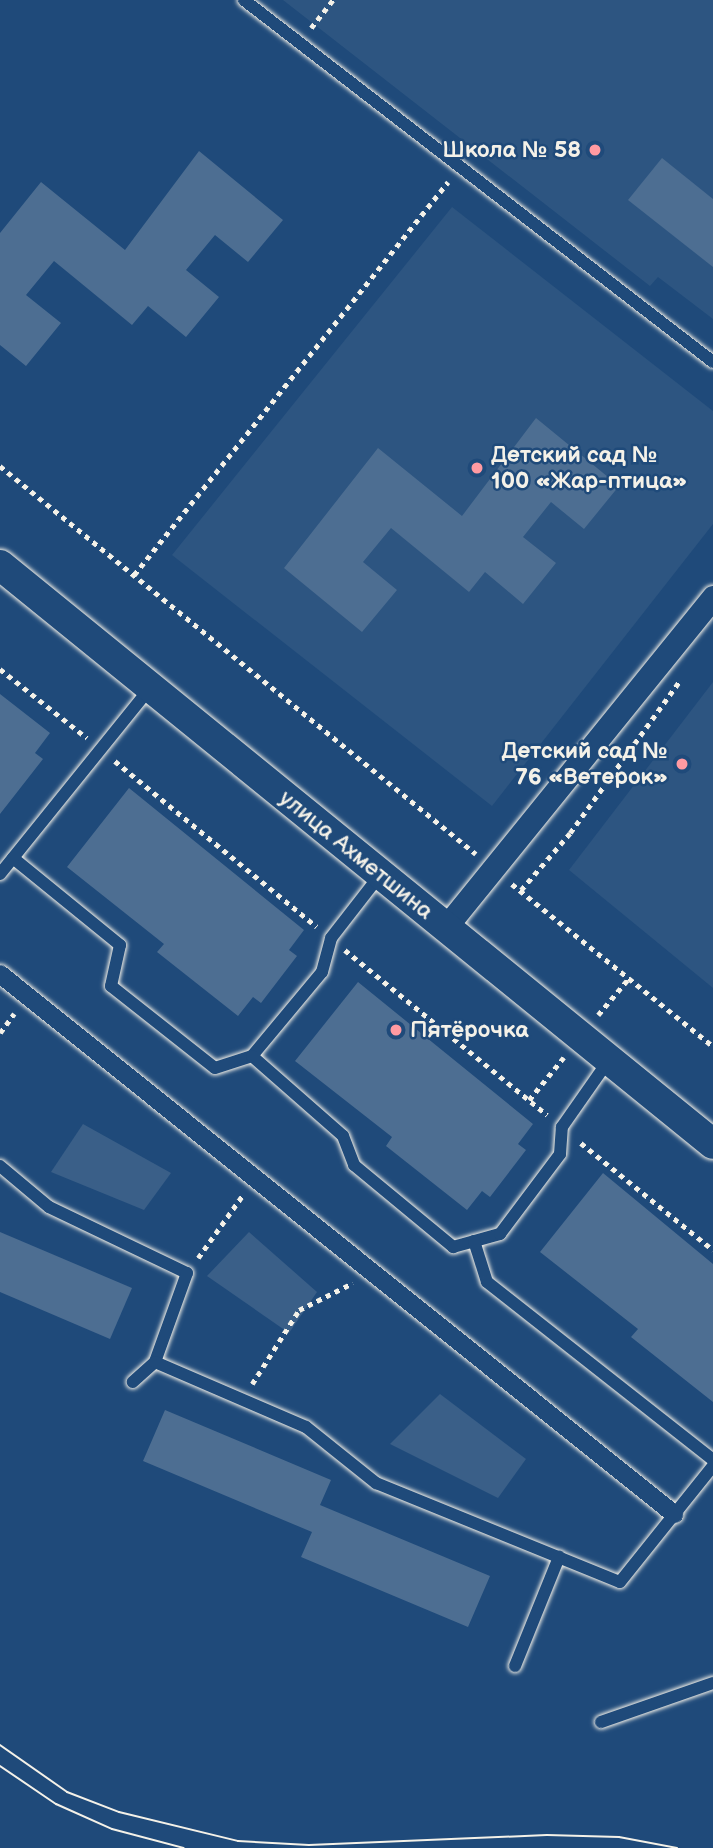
<!DOCTYPE html>
<meta charset="utf-8">
<style>
body{margin:0}
#map{position:relative;width:713px;height:1848px;overflow:hidden;background:#1f4a7a;font-family:"Balsamiq Sans",sans-serif}
div>[style]{position:absolute}
.built>*{inset:0;background:#2d5581}
.green>*{inset:0;background:#3a5f88}
.building>*{inset:0;background:#4d6e92}
.path>*{height:4.5px;margin-top:-2.25px;transform-origin:0;background:repeating-linear-gradient(90deg,#f4f1e8 0 5px,transparent 0 10px)}
.roads{filter:drop-shadow(0 0 2px #f4f1e8) drop-shadow(0 0 2px #f4f1e8)}
.service>*{height:12px;margin:-6px;padding:0 6px;transform-origin:6px;border-radius:6px;background:#1f4a7a}
.pedestrian>*{height:18px;margin:-9px;padding:0 9px;transform-origin:9px;border-radius:9px;background:#1f4a7a}
.minor>*{height:23px;margin:-11.5px;padding:0 11.5px;transform-origin:11.5px;border-radius:11.5px;background:#1f4a7a}
.tertiary>*{height:30px;margin:-15px;padding:0 15px;transform-origin:15px;border-radius:15px;background:#1f4a7a}
.tram>*{height:2px;margin:-1px;padding:0 1px;transform-origin:1px;border-radius:1px;background:#f4f1e8}
.dots>*{width:19px;height:19px;translate:-50% -50%;box-sizing:border-box;border:4px solid #1f4a7a;border-radius:50%}
span{translate:-50% -50%;white-space:nowrap;text-align:center;line-height:1.15;-webkit-text-stroke:5px #1f4a7a;paint-order:stroke}
.poi-label{font-size:23px;color:#f4f1e8;font-weight:700}
.right{translate:-100% -50%;text-align:right}
.left{translate:0 -50%;text-align:left}
.street-label{font-size:23px;color:#f4f1e8}
</style>
<div id="map">
<div class="built">
<div style="clip-path:polygon(283px 0,713px 0,713px 319px,658px 277px,650px 286px)"></div>
<div style="clip-path:polygon(452px 207px,713px 411px,713px 524px,492px 806px,172px 555px)"></div>
<div style="clip-path:polygon(713px 682px,713px 988px,569px 870px)"></div>
</div>
<div class="green">
<div style="clip-path:polygon(83px 1124px,171px 1173px,144px 1210px,51px 1172px)"></div>
<div style="clip-path:polygon(249px 1232px,317px 1292px,289px 1333px,207px 1276px)"></div>
<div style="clip-path:polygon(440px 1394px,526px 1459px,498px 1498px,390px 1444px)"></div>
</div>
<div class="building">
<div style="clip-path:polygon(199px 151px,283px 220px,248px 262px,215px 235px,186px 270px,219px 297px,186px 337px,148px 306px,132px 325px,54px 261px,26px 295px,61px 323px,26px 366px,0 345px,0 233px,41px 182px,125px 250px)"></div>
<div style="clip-path:polygon(662px 158px,713px 199px,713px 267px,628px 200px)"></div>
<div style="clip-path:polygon(536px 418px,619px 486px,584px 529px,551px 502px,523px 537px,556px 563px,523px 604px,485px 572px,469px 592px,391px 528px,363px 562px,397px 590px,362px 632px,284px 568px,378px 448px,462px 516px)"></div>
<div style="clip-path:polygon(0 694px,50px 733px,35px 753px,43px 759px,0 814px)"></div>
<div style="clip-path:polygon(129px 788px,304px 930px,289px 950px,297px 956px,261px 1003px,253px 997px,238px 1016px,157px 952px,164px 944px,67px 867px)"></div>
<div style="clip-path:polygon(358px 982px,533px 1124px,518px 1144px,526px 1150px,490px 1197px,482px 1191px,467px 1210px,386px 1146px,392px 1137px,295px 1061px)"></div>
<div style="clip-path:polygon(603px 1173px,713px 1264px,713px 1402px,631px 1337px,638px 1329px,540px 1252px)"></div>
<div style="clip-path:polygon(0 1232px,132px 1288px,110px 1339px,0 1292px)"></div>
<div style="clip-path:polygon(165px 1410px,331px 1480px,320px 1505px,490px 1576px,468px 1627px,301px 1557px,312px 1532px,143px 1461px)"></div>
</div>
<div class="path">
<div style="left:311px;top:28px;width:36px;rotate:-52deg"></div>
<div style="left:0;top:466px;width:614px;rotate:39.18deg"></div>
<div style="left:134px;top:575px;width:503px;rotate:-51.38deg"></div>
<div style="left:0;top:669px;width:111px;rotate:38.4deg"></div>
<div style="left:115px;top:761px;width:261px;rotate:39.4deg"></div>
<div style="left:512px;top:884px;width:258px;rotate:38.9deg"></div>
<div style="left:521px;top:890px;width:75px;rotate:-49.3deg"></div>
<div style="left:570px;top:833px;width:186px;rotate:-54.2deg"></div>
<div style="left:345px;top:950px;width:261px;rotate:39.2deg"></div>
<div style="left:598px;top:1015px;width:48px;rotate:-50deg"></div>
<div style="left:0;top:1033px;width:24px;rotate:-54deg"></div>
<div style="left:529px;top:1100px;width:55px;rotate:-50.9deg"></div>
<div style="left:581px;top:1143px;width:170px;rotate:39deg"></div>
<div style="left:198px;top:1258px;width:76px;rotate:-54.6deg"></div>
<div style="left:252px;top:1384px;width:88px;rotate:-57.6deg"></div>
<div style="left:299px;top:1310px;width:60px;rotate:-26.6deg"></div>
</div>
<div class="roads">
<div class="service">
<div style="left:244px;top:0;width:592px;rotate:37.66deg"></div>
<div style="left:13px;top:858px;width:138px;rotate:39.1deg"></div>
<div style="left:120px;top:945px;width:42px;rotate:102.4deg"></div>
<div style="left:111px;top:986px;width:132px;rotate:38.3deg"></div>
<div style="left:215px;top:1068px;width:39px;rotate:-18deg"></div>
<div style="left:252px;top:1056px;width:109px;rotate:-50.2deg"></div>
<div style="left:322px;top:972px;width:35px;rotate:-75deg"></div>
<div style="left:331px;top:938px;width:80px;rotate:-52.1deg"></div>
<div style="left:0;top:874px;width:239px;rotate:-51.1deg"></div>
<div style="left:252px;top:1056px;width:121px;rotate:41.3deg"></div>
<div style="left:343px;top:1136px;width:31px;rotate:69deg"></div>
<div style="left:354px;top:1165px;width:129px;rotate:39.6deg"></div>
<div style="left:453px;top:1247px;width:49px;rotate:-15.5deg"></div>
<div style="left:500px;top:1234px;width:100px;rotate:-53.1deg"></div>
<div style="left:560px;top:1154px;width:27px;rotate:-86deg"></div>
<div style="left:562px;top:1127px;width:82px;rotate:-55deg"></div>
<div style="left:0;top:1166px;width:64px;rotate:39.9deg"></div>
<div style="left:49px;top:1207px;width:153px;rotate:25.6deg"></div>
<div style="left:187px;top:1273px;width:95px;rotate:109.8deg"></div>
<div style="left:155px;top:1362px;width:30px;rotate:138deg"></div>
<div style="left:474px;top:1241px;width:43px;rotate:72.4deg"></div>
<div style="left:487px;top:1282px;width:288px;rotate:38.2deg"></div>
<div style="left:155px;top:1362px;width:164px;rotate:23.3deg"></div>
<div style="left:306px;top:1427px;width:90px;rotate:38.7deg"></div>
<div style="left:376px;top:1483px;width:263px;rotate:22.1deg"></div>
<div style="left:620px;top:1582px;width:149px;rotate:-51.3deg"></div>
<div style="left:515px;top:1666px;width:118px;rotate:-68deg"></div>
<div style="left:601px;top:1722px;width:119px;rotate:-19.2deg"></div>
</div>
<div class="pedestrian">
<div style="left:0;top:974px;width:864px;rotate:38.7deg"></div>
</div>
<div class="minor">
<div style="left:445px;top:928px;width:426px;rotate:-51deg"></div>
</div>
<div class="tertiary">
<div style="left:0;top:565px;width:918px;rotate:39.08deg"></div>
</div>
</div>
<div class="tram">
<div style="left:0;top:1745px;width:82px;rotate:35deg"></div>
<div style="left:67px;top:1792px;width:56px;rotate:21deg"></div>
<div style="left:119px;top:1812px;width:122px;rotate:13.7deg"></div>
<div style="left:238px;top:1841px;width:71px;rotate:3.2deg"></div>
<div style="left:309px;top:1845px;width:238px;rotate:-2.4deg"></div>
<div style="left:547px;top:1835px;width:72px;rotate:1.6deg"></div>
<div style="left:619px;top:1837px;width:59px;rotate:10.7deg"></div>
<div style="left:0;top:1766px;width:68px;rotate:34.2deg"></div>
<div style="left:56px;top:1804px;width:61px;rotate:24.1deg"></div>
<div style="left:112px;top:1829px;width:74px;rotate:14.8deg"></div>
</div>
<div class="dots">
<div style="left:595px;top:150px;background:#ff9aa2"></div>
<div style="left:477px;top:468px;background:#ff9aa2"></div>
<div style="left:682px;top:764px;background:#ff9aa2"></div>
<div style="left:396px;top:1030px;background:#ff9aa2"></div>
</div>
<div class="poi-label">
<span class="right" style="left:581px;top:150px">Школа № 58</span>
<span class="left" style="left:491px;top:468px">Детский сад №<br>100 «Жар-птица»</span>
<span class="right" style="left:668px;top:764px">Детский сад №<br>76 «Ветерок»</span>
<span class="left" style="left:410px;top:1030px">Пятёрочка</span>
</div>
<div class="street-label">
<span style="left:356px;top:855px;rotate:39deg">улица Ахметшина</span>
</div>
</div>
